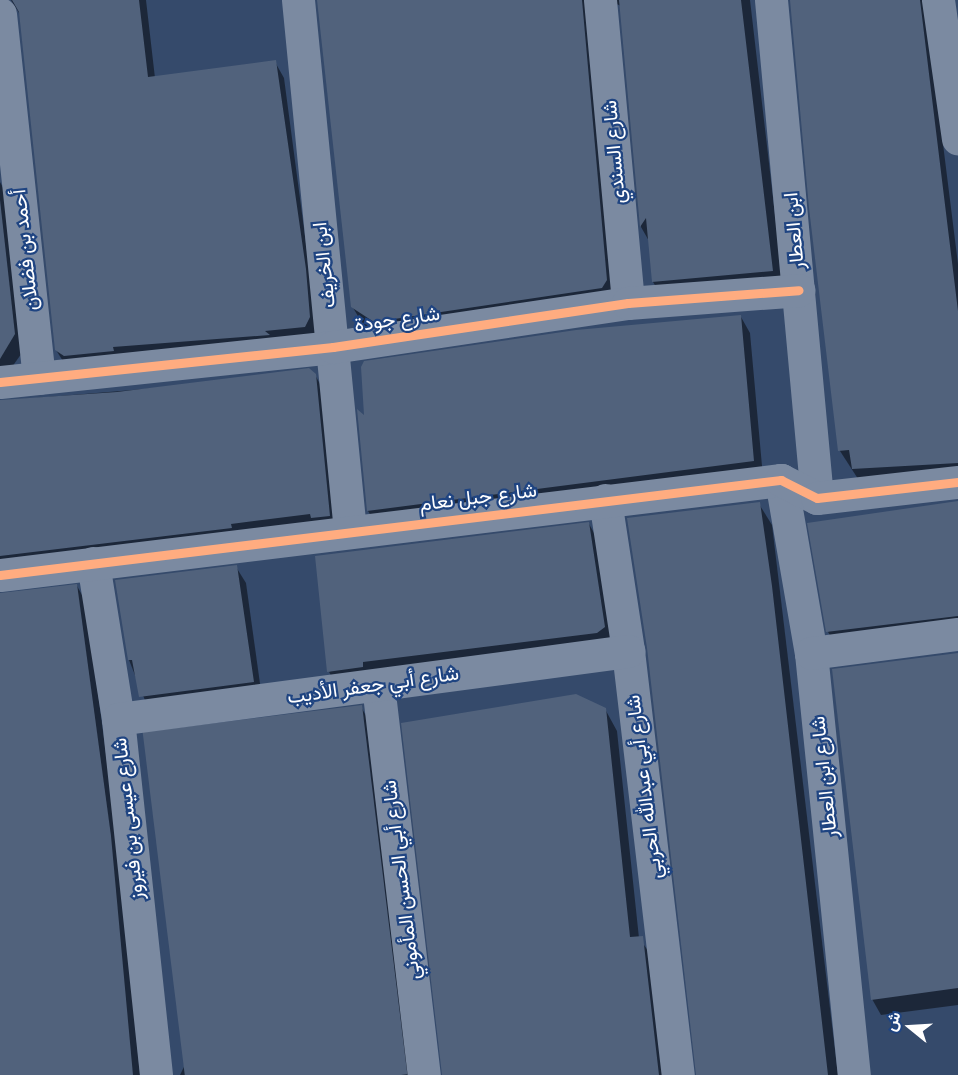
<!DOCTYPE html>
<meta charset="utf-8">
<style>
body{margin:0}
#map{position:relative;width:958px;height:1075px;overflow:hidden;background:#354a6b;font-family:"Public Sans",Vazirmatn,sans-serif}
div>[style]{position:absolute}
.shadow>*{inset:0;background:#0007}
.building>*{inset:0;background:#51627c;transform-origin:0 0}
.street>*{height:33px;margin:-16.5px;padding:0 16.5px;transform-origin:16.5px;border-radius:16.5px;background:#7b8aa1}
.cycleway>*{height:9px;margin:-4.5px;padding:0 4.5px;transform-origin:4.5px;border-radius:4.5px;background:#ffac80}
span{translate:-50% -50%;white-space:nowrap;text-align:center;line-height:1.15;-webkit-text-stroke:4.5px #1f4481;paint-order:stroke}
.street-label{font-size:20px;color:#fff}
.north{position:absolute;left:880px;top:997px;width:60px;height:60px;-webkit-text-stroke:4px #1f4481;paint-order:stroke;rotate:288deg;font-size:16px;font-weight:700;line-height:24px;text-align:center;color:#fff}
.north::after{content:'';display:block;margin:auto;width:21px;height:27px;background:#fff;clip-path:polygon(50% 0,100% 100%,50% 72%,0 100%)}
</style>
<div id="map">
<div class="shadow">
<div style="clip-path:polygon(11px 0,146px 0,155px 78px,275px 62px,284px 78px,318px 334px,66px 366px,56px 350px,21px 16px)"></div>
<div style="clip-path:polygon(318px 0,750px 0,784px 292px,666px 303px,653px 282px,649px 241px,641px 227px,621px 6px,612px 2px,619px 302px,365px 328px,352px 306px)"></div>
<div style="clip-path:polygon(791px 0,925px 0,958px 264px,958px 479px,862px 485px,840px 451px)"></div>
<div style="clip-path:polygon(0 182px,7px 195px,24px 350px,0 384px)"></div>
<div style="clip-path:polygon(741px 317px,750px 333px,763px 477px,378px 527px,368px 511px,359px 412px,366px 418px)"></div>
<div style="clip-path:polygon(315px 375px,324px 391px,338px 532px,0 564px,0 401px)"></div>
<div style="clip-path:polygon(958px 502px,958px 632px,837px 647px,828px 632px)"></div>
<div style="clip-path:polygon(759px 504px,772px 525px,838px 1075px,697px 1075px)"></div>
<div style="clip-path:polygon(589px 524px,598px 540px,614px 643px,338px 688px,329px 672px)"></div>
<div style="clip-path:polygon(236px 567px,246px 583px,262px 698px,150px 713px,129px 660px)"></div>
<div style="clip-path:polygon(77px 586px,86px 602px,119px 853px,140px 1075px,0 1075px,0 595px)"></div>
<div style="clip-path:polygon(958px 654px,958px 1005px,881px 1015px,872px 999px)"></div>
<div style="clip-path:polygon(576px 696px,605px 709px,617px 731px,639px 938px,654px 959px,668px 1075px,443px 1075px)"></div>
<div style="clip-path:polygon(361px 707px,373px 728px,414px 1075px,180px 1075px)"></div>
</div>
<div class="building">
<div style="clip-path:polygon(12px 0,139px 0,148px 77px,276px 60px,306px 269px,310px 317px,305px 327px,265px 331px,270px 335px,113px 347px,114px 351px,64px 356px,55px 350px,19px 12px)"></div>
<div style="clip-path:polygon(317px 0,582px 0,607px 280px,602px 288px,374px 322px,351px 307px)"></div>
<div style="clip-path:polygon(619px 0,741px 0,773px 271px,652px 282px,646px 218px,640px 227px)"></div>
<div style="clip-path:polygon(790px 0,920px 0,958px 311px,958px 463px,852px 469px,849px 450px,838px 451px,809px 208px)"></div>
<div style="clip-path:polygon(0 200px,15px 334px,0 359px)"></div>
<div style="clip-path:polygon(741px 315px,754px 461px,367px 511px,357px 409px,364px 415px,361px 367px,364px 361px,576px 330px)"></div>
<div style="clip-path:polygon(309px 368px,316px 374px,330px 516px,311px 518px,310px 514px,231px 524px,232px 528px,0 556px,0 400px,117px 392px)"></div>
<div style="clip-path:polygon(958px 501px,958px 616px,826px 632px,807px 523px)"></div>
<div style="clip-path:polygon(760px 502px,772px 586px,828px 1075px,696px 1075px,647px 648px,627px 518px)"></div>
<div style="clip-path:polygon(589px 522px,605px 627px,597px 633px,363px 662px,363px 667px,327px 672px,315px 556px)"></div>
<div style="clip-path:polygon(237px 565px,254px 682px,139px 697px,132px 660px,128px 660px,115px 580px)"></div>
<div style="clip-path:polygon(77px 584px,111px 836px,133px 1075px,0 1075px,0 593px)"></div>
<div style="clip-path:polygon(958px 653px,958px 988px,871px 1000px,832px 669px)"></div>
<div style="clip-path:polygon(576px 694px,606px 708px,630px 937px,643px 936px,659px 1075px,442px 1075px,401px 723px)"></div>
<div style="left:362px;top:705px;width:372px;height:221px;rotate:83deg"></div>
</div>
<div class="street">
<div style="left:298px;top:0;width:534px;rotate:84.41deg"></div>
<div style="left:600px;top:0;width:304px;rotate:84.7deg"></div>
<div style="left:771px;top:0;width:500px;rotate:84.72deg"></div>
<div style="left:938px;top:0;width:140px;rotate:81.8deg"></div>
<div style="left:0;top:14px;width:366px;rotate:83.9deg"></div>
<div style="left:0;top:382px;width:335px;rotate:-6deg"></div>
<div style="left:333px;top:347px;width:298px;rotate:-8.5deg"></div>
<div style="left:628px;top:303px;width:171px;rotate:-4.3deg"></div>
<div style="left:781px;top:480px;width:176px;rotate:80.2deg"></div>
<div style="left:811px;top:653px;width:424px;rotate:84.2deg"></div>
<div style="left:605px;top:500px;width:153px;rotate:81.3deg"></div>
<div style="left:628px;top:651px;width:427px;rotate:83.3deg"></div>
<div style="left:93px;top:563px;width:158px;rotate:80.9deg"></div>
<div style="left:118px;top:719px;width:358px;rotate:83.9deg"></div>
<div style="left:0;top:575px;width:787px;rotate:-6.94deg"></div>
<div style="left:781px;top:480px;width:40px;rotate:26.6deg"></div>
<div style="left:817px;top:498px;width:142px;rotate:-6.5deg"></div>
<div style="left:811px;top:653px;width:148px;rotate:-7.4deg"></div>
<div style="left:378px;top:685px;width:393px;rotate:83.3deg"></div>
<div style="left:118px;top:719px;width:515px;rotate:-7.59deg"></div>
</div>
<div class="cycleway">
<div style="left:0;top:382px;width:335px;rotate:-6deg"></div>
<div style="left:333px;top:347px;width:298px;rotate:-8.5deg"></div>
<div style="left:628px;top:303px;width:171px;rotate:-4.3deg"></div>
<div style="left:0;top:575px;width:787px;rotate:-6.94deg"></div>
<div style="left:781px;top:480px;width:40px;rotate:26.6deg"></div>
<div style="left:817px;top:498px;width:142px;rotate:-6.5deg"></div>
</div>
<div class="street-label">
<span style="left:614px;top:152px;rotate:-95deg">شارع السندي</span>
<span style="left:794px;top:231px;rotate:-95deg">ابن العطار</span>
<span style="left:25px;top:250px;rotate:-96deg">أحمد بن فضلان</span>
<span style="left:324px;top:265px;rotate:-96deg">ابن الخريف</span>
<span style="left:397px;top:319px;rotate:-8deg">شارع جودة</span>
<span style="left:478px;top:497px;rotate:-7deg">شارع جبل نعام</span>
<span style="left:373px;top:685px;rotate:-8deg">شارع أبي جعفر الأديب</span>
<span style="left:824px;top:777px;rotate:-96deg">شارع ابن العطار</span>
<span style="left:644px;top:787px;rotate:-97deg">شارع أبي عبدالله الحربي</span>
<span style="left:128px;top:819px;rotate:-96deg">شارع عيسى بن فيروز</span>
<span style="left:401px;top:880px;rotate:-97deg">شارع أبي الحسن المأموني</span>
</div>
<div class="north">ش</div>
</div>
